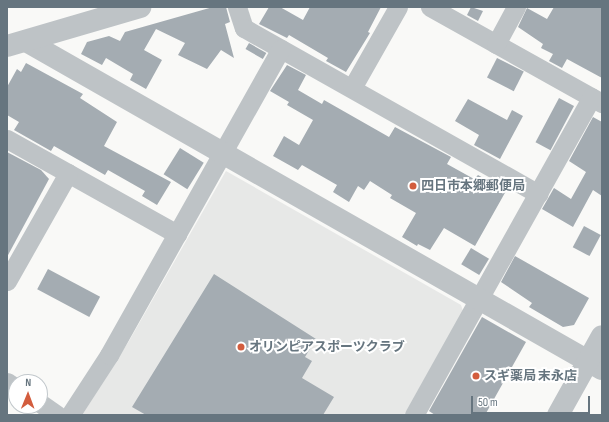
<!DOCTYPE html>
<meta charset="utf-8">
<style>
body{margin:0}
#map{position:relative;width:609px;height:422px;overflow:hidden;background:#f9f9f7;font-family:"Sofia Sans Condensed","Noto Sans JP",sans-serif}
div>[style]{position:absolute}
.built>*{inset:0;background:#e7e8e7}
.building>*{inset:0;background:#a4acb2;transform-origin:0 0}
.minor>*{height:19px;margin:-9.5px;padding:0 9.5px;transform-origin:9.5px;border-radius:9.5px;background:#bec3c6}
.tertiary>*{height:22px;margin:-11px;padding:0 11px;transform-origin:11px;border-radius:11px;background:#bec3c6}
.dots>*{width:11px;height:11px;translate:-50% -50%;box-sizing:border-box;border:2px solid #fff;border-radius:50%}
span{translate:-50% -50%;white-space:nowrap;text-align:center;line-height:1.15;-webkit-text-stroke:4px #fff;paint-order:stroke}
.poi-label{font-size:13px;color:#66757f;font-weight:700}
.left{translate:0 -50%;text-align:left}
.frame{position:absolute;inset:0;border:8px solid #66757f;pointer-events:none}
.north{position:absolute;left:8px;top:374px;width:40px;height:40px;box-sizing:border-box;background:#fff;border:1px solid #c2c8cc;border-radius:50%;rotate:1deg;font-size:11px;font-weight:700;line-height:16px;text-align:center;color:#66757f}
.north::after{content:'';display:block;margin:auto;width:14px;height:18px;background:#d35d3e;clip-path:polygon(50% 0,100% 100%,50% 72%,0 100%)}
.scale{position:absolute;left:471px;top:396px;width:119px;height:18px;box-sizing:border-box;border:2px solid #66757f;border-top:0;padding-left:5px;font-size:12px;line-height:14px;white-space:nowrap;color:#66757f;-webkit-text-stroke:3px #fff;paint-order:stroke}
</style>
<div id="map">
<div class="built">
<div style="clip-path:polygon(226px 171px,461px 305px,463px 311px,404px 415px,82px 415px,129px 341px)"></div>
</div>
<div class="building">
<div style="clip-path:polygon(213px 7px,226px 7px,230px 22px,225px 24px,234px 58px,221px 50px,207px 69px,178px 55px,185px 43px,156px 29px,144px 50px,162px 60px,146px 89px,130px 80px,133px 74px,106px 58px,102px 65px,81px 54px,87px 42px,109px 36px,120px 41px,125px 32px)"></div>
<div style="clip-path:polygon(269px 7px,280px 7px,303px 20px,310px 7px,381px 7px,368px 32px,370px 33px,346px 72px,326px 61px,328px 58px,289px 35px,287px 38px,259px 24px)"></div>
<div style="clip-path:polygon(471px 7px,483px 11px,478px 21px,467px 15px)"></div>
<div style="clip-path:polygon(554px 7px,602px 7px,602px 78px,567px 59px,562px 68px,549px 61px,553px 54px,541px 48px,543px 44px,518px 27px,527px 8px,547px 19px)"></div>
<div style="left:249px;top:43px;width:20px;height:7px;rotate:30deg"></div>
<div style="left:497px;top:58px;width:30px;height:22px;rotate:27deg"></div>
<div style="clip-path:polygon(26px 63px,83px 94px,80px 98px,117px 122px,104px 146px,171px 182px,157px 205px,142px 196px,145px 191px,108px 170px,105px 175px,54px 146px,51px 151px,14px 130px,19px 122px,7px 115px,7px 87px,17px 69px,21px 72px)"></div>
<div style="clip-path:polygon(287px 65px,306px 75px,298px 90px,322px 104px,324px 100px,389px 137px,395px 127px,451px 157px,447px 164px,474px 179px,478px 175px,506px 191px,475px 246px,444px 228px,430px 250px,418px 244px,417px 246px,402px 237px,416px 213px,390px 198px,392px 195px,370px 181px,364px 190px,358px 186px,349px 202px,333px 192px,337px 185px,302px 165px,298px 170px,273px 156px,284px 136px,299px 145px,313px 120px,287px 105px,289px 102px,270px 91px)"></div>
<div style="left:559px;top:98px;width:17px;height:50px;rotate:28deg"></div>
<div style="clip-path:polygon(468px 99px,507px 120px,512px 110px,523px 116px,500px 159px,474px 145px,479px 135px,455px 121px)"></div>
<div style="clip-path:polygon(593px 117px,602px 122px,602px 196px,593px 190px,573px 227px,542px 209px,554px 188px,571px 199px,586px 172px,569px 161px)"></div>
<div style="left:180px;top:148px;width:28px;height:31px;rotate:32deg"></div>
<div style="clip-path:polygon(7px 152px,41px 170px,49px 179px,7px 257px)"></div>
<div style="left:584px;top:226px;width:19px;height:24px;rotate:28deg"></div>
<div style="left:471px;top:248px;width:21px;height:19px;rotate:31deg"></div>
<div style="clip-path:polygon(515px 256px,589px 298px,574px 325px,563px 327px,529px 307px,532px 303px,501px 282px)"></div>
<div style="left:48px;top:269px;width:59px;height:23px;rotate:28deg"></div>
<div style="clip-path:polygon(214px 274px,316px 339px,305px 357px,312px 361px,302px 378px,334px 397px,323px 415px,146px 415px,132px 407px)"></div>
<div style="clip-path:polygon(482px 317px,526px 342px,485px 415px,435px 415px,429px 411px)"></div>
</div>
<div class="minor">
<div style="left:237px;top:7px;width:22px;rotate:72deg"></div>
<div style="left:244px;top:28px;width:338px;rotate:29.4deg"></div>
<div style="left:430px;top:7px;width:197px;rotate:29.2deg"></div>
<div style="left:496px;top:44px;width:42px;rotate:-61.6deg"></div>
<div style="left:352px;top:88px;width:93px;rotate:-60.4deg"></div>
<div style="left:7px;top:139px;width:195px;rotate:29.2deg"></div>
<div style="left:7px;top:281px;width:124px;rotate:-60.5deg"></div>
<div style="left:7px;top:382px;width:11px;rotate:34deg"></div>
<div style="left:40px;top:403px;width:21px;rotate:35deg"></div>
<div style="left:70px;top:415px;width:72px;rotate:-57deg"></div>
<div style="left:109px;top:355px;width:351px;rotate:-60.7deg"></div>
<div style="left:414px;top:415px;width:364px;rotate:-60.8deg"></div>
</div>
<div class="tertiary">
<div style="left:26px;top:41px;width:663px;rotate:29.66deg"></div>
<div style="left:7px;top:46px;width:139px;rotate:-16.3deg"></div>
<div style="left:558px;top:415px;width:90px;rotate:-60.9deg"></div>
</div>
<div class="dots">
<div style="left:413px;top:186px;background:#d35d3e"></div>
<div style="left:241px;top:347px;background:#d35d3e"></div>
<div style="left:476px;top:376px;background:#d35d3e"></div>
</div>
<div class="poi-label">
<span class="left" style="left:421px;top:186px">四日市本郷郵便局</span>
<span class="left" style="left:249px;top:347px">オリンピアスポーツクラブ</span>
<span class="left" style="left:484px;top:376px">スギ薬局 末永店</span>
</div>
<div class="frame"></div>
<div class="north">N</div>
<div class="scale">50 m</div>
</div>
